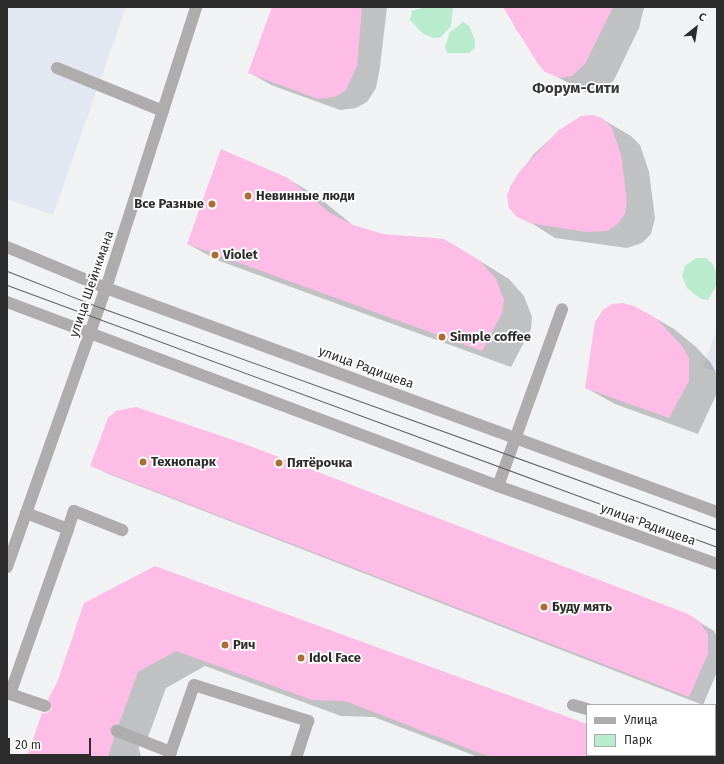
<!DOCTYPE html>
<meta charset="utf-8">
<style>
body{margin:0}
#map{position:relative;width:724px;height:764px;overflow:hidden;background:#f0f2f4;font-family:"Fira Sans",sans-serif}
div>[style]{position:absolute}
.built>*{inset:0;background:#e3e7f1}
.green>*{inset:0;background:#b8eccc}
.shadow>*{inset:0;background:#0003}
.building>*{inset:0;background:#fdbde6}
.service>*{height:12px;margin:-6px;padding:0 6px;transform-origin:6px;border-radius:6px;background:#aeacac}
.tertiary>*{height:12px;margin:-6px;padding:0 6px;transform-origin:6px;border-radius:6px;background:#aeacac}
.tram>*{height:1px;margin:-0.5px;padding:0 0.5px;transform-origin:0.5px;border-radius:0.5px;background:#606061}
.dots>*{width:11px;height:11px;translate:-50% -50%;box-sizing:border-box;border:2px solid #fff;border-radius:50%}
span{translate:-50% -50%;white-space:nowrap;text-align:center;line-height:1.15;-webkit-text-stroke:3.5px #fff;paint-order:stroke}
.poi-label{font-size:13px;color:#2c2c2d;font-weight:700}
.left{translate:0 -50%;text-align:left}
.right{translate:-100% -50%;text-align:right}
.street-label{font-size:13px;color:#2c2c2d}
.quarter-label{font-size:15px;color:#38393b;font-weight:700}
.frame{position:absolute;inset:0;border:8px solid #2c2c2d;pointer-events:none}
.legend{position:absolute;left:586px;top:704px;width:130px;height:52px;box-sizing:border-box;background:#fff;border:1px solid #ababab;margin:0;padding:5px 7px;list-style:none;font-size:12px;color:#2c2c2d}
.legend li{display:flex;align-items:center;gap:8px;height:20px}
.legend b{width:20px;border:1px solid #ababab}
.north{position:absolute;left:676px;top:8px;width:40px;height:40px;-webkit-text-stroke:3px #fff;paint-order:stroke;rotate:30deg;font-size:11px;font-weight:700;line-height:16px;text-align:center;color:#2c2c2d}
.north::after{content:'';display:block;margin:auto;width:14px;height:18px;background:#2c2c2d;clip-path:polygon(50% 0,100% 100%,50% 72%,0 100%)}
.scale{position:absolute;left:8px;top:738px;width:83px;height:18px;box-sizing:border-box;border:2px solid #2c2c2d;border-top:0;padding-left:5px;font-size:12px;line-height:14px;white-space:nowrap;color:#2c2c2d;-webkit-text-stroke:3px #fff;paint-order:stroke}
</style>
<div id="map">
<div class="built">
<div style="clip-path:polygon(7px 7px,126px 7px,53px 215px,7px 199px)"></div>
<div style="clip-path:polygon(717px 328px,717px 372px,703px 367px)"></div>
</div>
<div class="green">
<div style="clip-path:polygon(426px 7px,453px 7px,451px 26px,441px 37px,433px 38px,422px 33px,410px 20px,412px 11px)"></div>
<div style="clip-path:polygon(463px 22px,469px 26px,475px 40px,475px 48px,469px 53px,447px 53px,445px 47px,450px 32px)"></div>
<div style="clip-path:polygon(696px 258px,706px 258px,712px 263px,716px 272px,716px 286px,708px 300px,701px 299px,687px 288px,682px 276px,685px 266px)"></div>
</div>
<div class="shadow">
<div style="clip-path:polygon(273px 7px,387px 7px,380px 67px,376px 88px,367px 102px,356px 108px,340px 110px,271px 85px,250px 73px)"></div>
<div style="clip-path:polygon(508px 7px,643px 7px,644px 8px,639px 28px,614px 80px,601px 92px,589px 94px,546px 71px,516px 29px)"></div>
<div style="clip-path:polygon(602px 119px,631px 136px,640px 145px,649px 172px,655px 218px,651px 234px,642px 243px,627px 248px,555px 238px,514px 212px,508px 202px,510px 187px,534px 154px,559px 131px)"></div>
<div style="clip-path:polygon(288px 179px,317px 196px,355px 227px,383px 235px,434px 238px,454px 245px,509px 279px,524px 296px,532px 317px,531px 329px,511px 367px,217px 260px,188px 244px)"></div>
<div style="clip-path:polygon(645px 312px,674px 329px,695px 346px,711px 363px,717px 375px,717px 393px,698px 434px,615px 404px,586px 388px)"></div>
<div style="clip-path:polygon(92px 465px,688px 615px,714px 631px,717px 637px,717px 672px,703px 705px,106px 473px)"></div>
<div style="clip-path:polygon(85px 603px,587px 725px,587px 755px,650px 757px,478px 757px,374px 717px,341px 716px,205px 666px,166px 688px,147px 740px,138px 744px,141px 757px,29px 757px,47px 714px,53px 709px,58px 683px)"></div>
</div>
<div class="building">
<div style="clip-path:polygon(272px 7px,362px 7px,357px 66px,346px 90px,335px 97px,318px 99px,248px 73px)"></div>
<div style="clip-path:polygon(503px 7px,613px 7px,585px 64px,572px 76px,560px 78px,545px 72px,538px 64px)"></div>
<div style="clip-path:polygon(593px 115px,602px 118px,612px 128px,621px 155px,627px 201px,625px 213px,619px 223px,607px 231px,586px 232px,530px 223px,517px 217px,509px 208px,507px 195px,518px 173px,559px 130px,581px 116px)"></div>
<div style="clip-path:polygon(221px 149px,288px 178px,330px 213px,353px 225px,383px 234px,444px 239px,480px 261px,496px 279px,504px 300px,502px 313px,482px 351px,187px 244px)"></div>
<div style="clip-path:polygon(623px 303px,634px 306px,657px 319px,682px 346px,689px 358px,689px 381px,669px 418px,585px 388px,595px 322px,603px 310px,612px 304px)"></div>
<div style="clip-path:polygon(136px 407px,242px 443px,688px 614px,700px 622px,708px 635px,708px 654px,689px 697px,90px 466px,108px 418px,116px 411px)"></div>
<div style="clip-path:polygon(155px 566px,587px 724px,587px 757px,490px 757px,345px 701px,312px 700px,176px 651px,138px 672px,119px 724px,113px 725px,110px 729px,114px 738px,108px 757px,27px 757px,42px 713px,47px 713px,52px 709px,48px 699px,57px 683px,84px 603px)"></div>
</div>
<div class="service">
<div style="left:57px;top:68px;width:114px;rotate:22.1deg"></div>
<div style="left:498px;top:486px;width:188px;rotate:-70.1deg"></div>
<div style="left:26px;top:513px;width:45px;rotate:20.9deg"></div>
<div style="left:68px;top:529px;width:19px;rotate:-72deg"></div>
<div style="left:74px;top:511px;width:52px;rotate:21.6deg"></div>
<div style="left:7px;top:693px;width:40px;rotate:18.9deg"></div>
<div style="left:10px;top:694px;width:175px;rotate:-70.6deg"></div>
<div style="left:573px;top:705px;width:15px;rotate:16deg"></div>
<div style="left:117px;top:731px;width:58px;rotate:21.3deg"></div>
<div style="left:667px;top:755px;width:2px;rotate:63deg"></div>
<div style="left:169px;top:757px;width:76px;rotate:-70.9deg"></div>
<div style="left:194px;top:685px;width:120px;rotate:17.5deg"></div>
<div style="left:308px;top:721px;width:38px;rotate:108deg"></div>
</div>
<div class="tertiary">
<div style="left:7px;top:247px;width:107px;rotate:22.5deg"></div>
<div style="left:106px;top:288px;width:651px;rotate:20.13deg"></div>
<div style="left:7px;top:302px;width:524px;rotate:20.54deg"></div>
<div style="left:498px;top:486px;width:232px;rotate:19.6deg"></div>
<div style="left:7px;top:567px;width:296px;rotate:-70.5deg"></div>
<div style="left:106px;top:288px;width:295px;rotate:-72.2deg"></div>
</div>
<div class="tram">
<div style="left:7px;top:271px;width:99px;rotate:21.4deg"></div>
<div style="left:99px;top:307px;width:657px;rotate:19.84deg"></div>
<div style="left:7px;top:285px;width:757px;rotate:20.25deg"></div>
</div>
<div class="dots">
<div style="left:248px;top:196px;background:#ac6d33"></div>
<div style="left:212px;top:204px;background:#ac6d33"></div>
<div style="left:215px;top:255px;background:#ac6d33"></div>
<div style="left:442px;top:337px;background:#ac6d33"></div>
<div style="left:143px;top:462px;background:#ac6d33"></div>
<div style="left:279px;top:463px;background:#ac6d33"></div>
<div style="left:544px;top:607px;background:#ac6d33"></div>
<div style="left:225px;top:645px;background:#ac6d33"></div>
<div style="left:301px;top:658px;background:#ac6d33"></div>
</div>
<div class="poi-label">
<span class="left" style="left:256px;top:196px">Невинные люди</span>
<span class="right" style="left:204px;top:204px">Все Разные</span>
<span class="left" style="left:223px;top:255px">Violet</span>
<span class="left" style="left:450px;top:337px">Simple coffee</span>
<span class="left" style="left:151px;top:462px">Технопарк</span>
<span class="left" style="left:287px;top:463px">Пятёрочка</span>
<span class="left" style="left:552px;top:607px">Буду мять</span>
<span class="left" style="left:233px;top:645px">Рич</span>
<span class="left" style="left:309px;top:658px">Idol Face</span>
</div>
<div class="street-label">
<span style="left:92px;top:284px;rotate:-71deg">улица Шейнкмана</span>
<span style="left:366px;top:368px;rotate:20deg">улица Радищева</span>
<span style="left:648px;top:525px;rotate:20deg">улица Радищева</span>
</div>
<div class="quarter-label">
<span style="left:576px;top:89px">Форум-Сити</span>
</div>
<div class="frame"></div>
<ul class="legend">
<li><b style="height:5px;background:#aeacac"></b>Улица</li>
<li><b style="height:11px;background:#b8eccc"></b>Парк</li>
</ul>
<div class="north">С</div>
<div class="scale">20 m</div>
</div>
